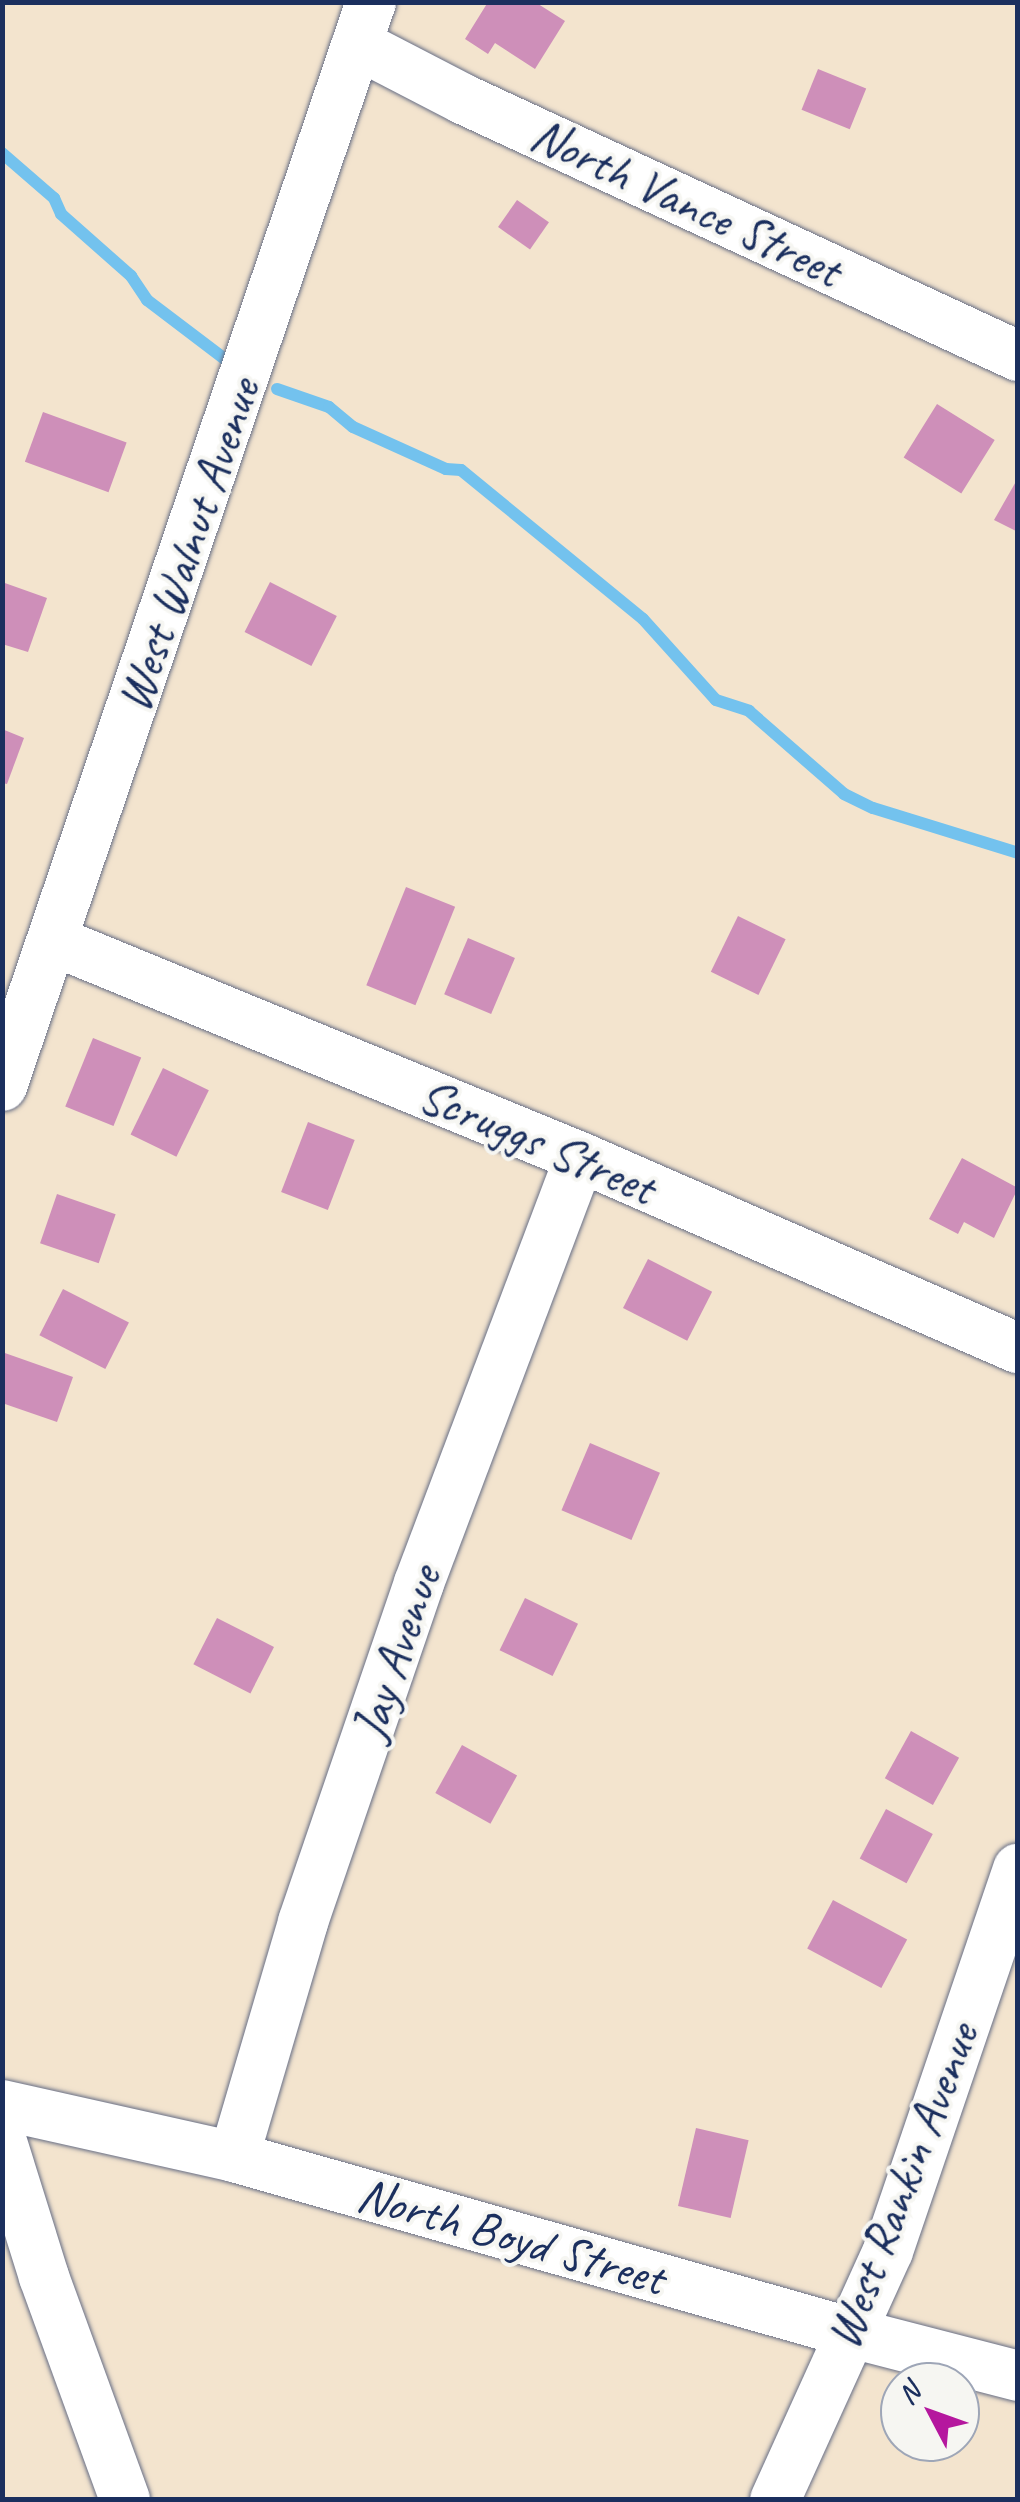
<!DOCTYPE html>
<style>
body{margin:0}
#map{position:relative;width:1020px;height:2502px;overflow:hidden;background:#f3e4ce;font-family:Caveat,sans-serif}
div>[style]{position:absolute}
.stream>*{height:12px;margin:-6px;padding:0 6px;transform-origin:6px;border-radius:6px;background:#73c2ee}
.building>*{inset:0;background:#ce8fb9;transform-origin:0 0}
.roads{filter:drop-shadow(0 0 2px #676e85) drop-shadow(0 0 2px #676e85)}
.minor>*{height:50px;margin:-25px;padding:0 25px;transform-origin:25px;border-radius:25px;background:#fff}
span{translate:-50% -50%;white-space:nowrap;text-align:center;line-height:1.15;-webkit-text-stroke:8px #f6f6f2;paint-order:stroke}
.street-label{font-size:50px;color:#1b2f5e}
.frame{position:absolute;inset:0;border:5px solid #1b2f5e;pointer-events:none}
.north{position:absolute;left:880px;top:2362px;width:100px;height:100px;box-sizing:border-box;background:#f6f6f2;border:2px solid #9ea6b7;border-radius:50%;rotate:311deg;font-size:28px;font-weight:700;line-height:40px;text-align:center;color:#1b2f5e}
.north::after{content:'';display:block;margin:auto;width:35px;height:45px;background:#b5179e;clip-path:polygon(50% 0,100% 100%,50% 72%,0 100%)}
</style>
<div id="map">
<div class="stream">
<div style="left:2px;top:153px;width:69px;rotate:40.9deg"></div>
<div style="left:54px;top:198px;width:17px;rotate:66deg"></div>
<div style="left:61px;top:214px;width:94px;rotate:41.5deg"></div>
<div style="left:131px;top:276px;width:29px;rotate:56deg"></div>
<div style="left:147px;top:300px;width:109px;rotate:37.2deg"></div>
<div style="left:277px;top:389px;width:55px;rotate:19.1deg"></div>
<div style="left:329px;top:407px;width:31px;rotate:40deg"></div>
<div style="left:353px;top:427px;width:102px;rotate:24.3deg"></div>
<div style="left:446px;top:469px;width:15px;rotate:4deg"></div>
<div style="left:461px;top:470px;width:235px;rotate:39.3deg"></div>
<div style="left:643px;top:619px;width:109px;rotate:48deg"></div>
<div style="left:716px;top:700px;width:35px;rotate:18deg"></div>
<div style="left:749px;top:711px;width:126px;rotate:41.1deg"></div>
<div style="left:844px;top:794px;width:32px;rotate:26deg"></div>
<div style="left:873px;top:808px;width:152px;rotate:17.2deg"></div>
</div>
<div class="building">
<div style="clip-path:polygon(488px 2px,535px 2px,565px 21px,535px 69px,495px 43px,488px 54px,465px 39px)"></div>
<div style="left:818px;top:69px;width:52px;height:44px;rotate:22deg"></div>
<div style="left:517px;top:200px;width:39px;height:33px;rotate:35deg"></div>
<div style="left:937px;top:404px;width:68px;height:63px;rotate:32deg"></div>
<div style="left:43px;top:412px;width:89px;height:53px;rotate:20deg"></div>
<div style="clip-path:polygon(1018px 478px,1018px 532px,994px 520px)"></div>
<div style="clip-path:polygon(2px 582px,47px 598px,28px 652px,2px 644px)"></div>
<div style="left:270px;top:582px;width:75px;height:56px;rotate:27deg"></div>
<div style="clip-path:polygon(2px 729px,24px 738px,7px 784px,2px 783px)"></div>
<div style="left:406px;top:887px;width:53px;height:106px;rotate:22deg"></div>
<div style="left:738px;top:916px;width:53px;height:62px;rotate:26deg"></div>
<div style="left:468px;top:938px;width:51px;height:61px;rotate:23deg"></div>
<div style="left:93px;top:1038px;width:52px;height:74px;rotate:22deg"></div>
<div style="left:163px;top:1068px;width:51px;height:74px;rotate:26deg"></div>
<div style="left:308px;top:1122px;width:50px;height:75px;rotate:21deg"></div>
<div style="clip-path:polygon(962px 1158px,1018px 1188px,994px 1238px,964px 1222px,958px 1234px,929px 1219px)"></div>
<div style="left:57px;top:1194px;width:62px;height:52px;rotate:19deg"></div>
<div style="left:648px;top:1259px;width:72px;height:55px;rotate:27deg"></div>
<div style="left:63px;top:1289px;width:74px;height:52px;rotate:27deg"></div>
<div style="clip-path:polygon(2px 1352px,73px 1377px,57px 1422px,2px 1403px)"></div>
<div style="left:590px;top:1443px;width:76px;height:73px;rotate:23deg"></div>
<div style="left:525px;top:1598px;width:59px;height:58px;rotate:26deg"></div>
<div style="left:217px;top:1618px;width:64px;height:52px;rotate:27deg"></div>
<div style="left:911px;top:1731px;width:55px;height:54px;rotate:29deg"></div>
<div style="left:462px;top:1745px;width:63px;height:55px;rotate:29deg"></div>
<div style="left:886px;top:1809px;width:53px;height:56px;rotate:28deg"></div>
<div style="left:833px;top:1900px;width:84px;height:55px;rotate:28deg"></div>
<div style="left:696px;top:2128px;width:54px;height:80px;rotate:13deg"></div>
</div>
<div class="roads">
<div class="minor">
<div style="left:357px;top:44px;width:119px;rotate:27.4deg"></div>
<div style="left:463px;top:99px;width:612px;rotate:24.85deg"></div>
<div style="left:54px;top:941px;width:569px;rotate:22.33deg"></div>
<div style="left:580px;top:1157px;width:478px;rotate:23.6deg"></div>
<div style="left:2px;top:1086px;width:1145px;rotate:-71.2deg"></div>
<div style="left:2px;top:2105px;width:238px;rotate:12.6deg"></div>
<div style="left:234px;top:2157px;width:638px;rotate:15.91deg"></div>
<div style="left:848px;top:2332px;width:176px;rotate:14.5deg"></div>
<div style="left:2px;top:2142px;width:141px;rotate:72.7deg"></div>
<div style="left:44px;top:2277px;width:237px;rotate:70deg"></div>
<div style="left:234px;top:2157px;width:245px;rotate:-73.6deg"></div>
<div style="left:303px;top:1922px;width:358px;rotate:-71.1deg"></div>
<div style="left:419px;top:1583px;width:455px;rotate:-69.3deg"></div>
<div style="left:775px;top:2500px;width:273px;rotate:-65.6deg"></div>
<div style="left:888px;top:2251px;width:404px;rotate:-71.2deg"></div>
</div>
</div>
<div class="street-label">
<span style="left:686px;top:202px;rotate:25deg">North Vance Street</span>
<span style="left:188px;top:545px;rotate:-71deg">West Walnut Avenue</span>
<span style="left:537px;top:1141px;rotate:23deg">Scruggs Street</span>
<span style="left:396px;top:1653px;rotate:-71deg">Jay Avenue</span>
<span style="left:902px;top:2186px;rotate:-69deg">West Rankin Avenue</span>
<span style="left:511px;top:2236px;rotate:16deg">North Boyd Street</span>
</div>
<div class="frame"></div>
<div class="north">N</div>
</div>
